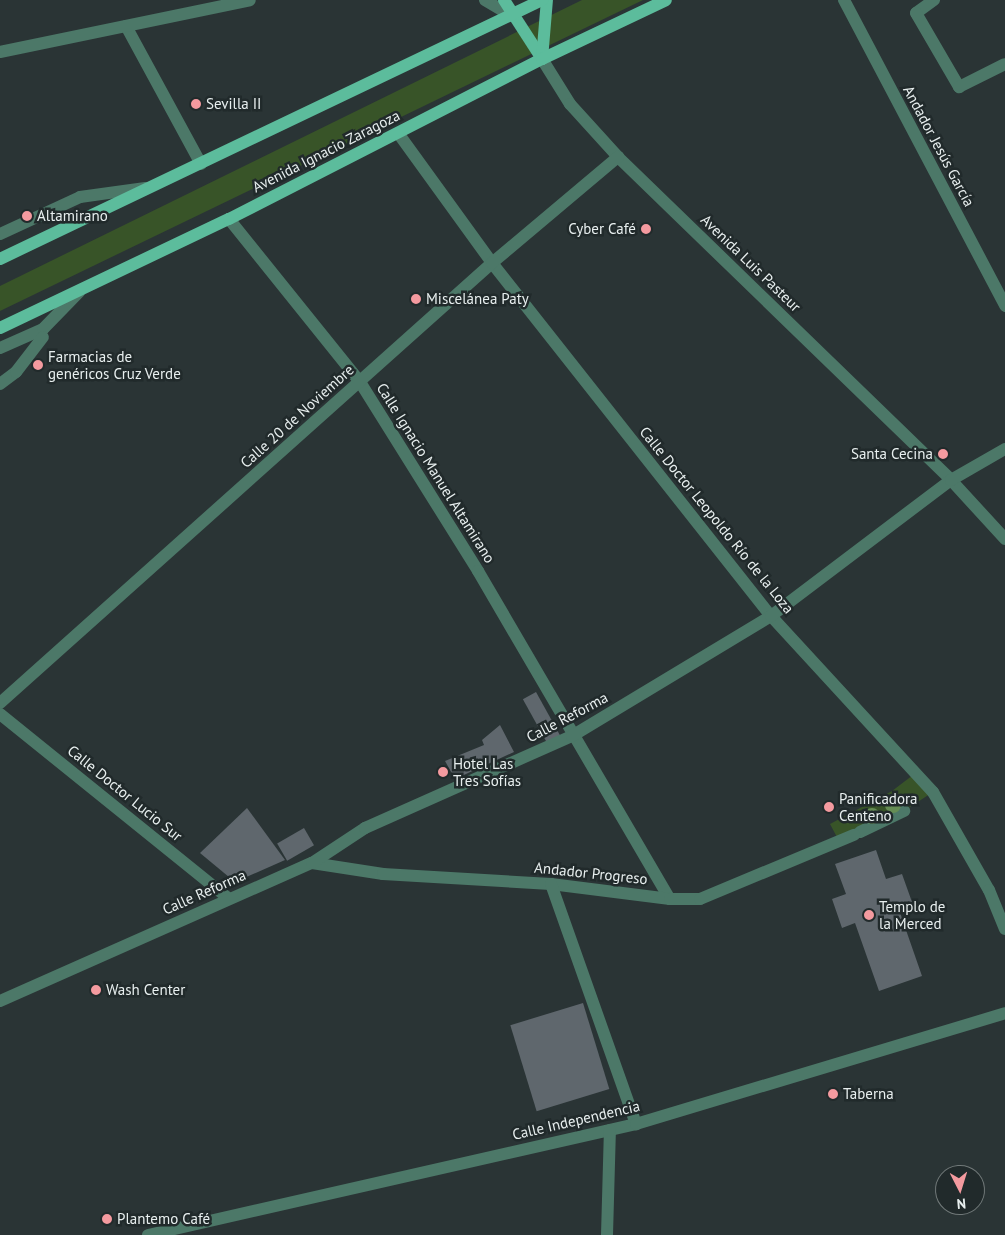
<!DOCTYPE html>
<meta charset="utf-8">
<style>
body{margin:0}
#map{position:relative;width:1005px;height:1235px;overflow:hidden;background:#2a3435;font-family:"PT Sans",sans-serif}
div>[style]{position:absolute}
.green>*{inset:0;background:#385428}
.building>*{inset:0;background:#5f676d;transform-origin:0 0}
.minor>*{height:12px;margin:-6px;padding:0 6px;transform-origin:6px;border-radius:6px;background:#4c7868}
.major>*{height:12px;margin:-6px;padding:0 6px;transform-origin:6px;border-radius:6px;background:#5cbc9c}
.trees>*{width:16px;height:16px;margin:-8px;border-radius:50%;background:#658d54}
.dots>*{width:14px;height:14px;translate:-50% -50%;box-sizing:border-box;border:2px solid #212a2b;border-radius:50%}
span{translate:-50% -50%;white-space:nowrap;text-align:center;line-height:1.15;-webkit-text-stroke:5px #212a2b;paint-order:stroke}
.poi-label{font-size:15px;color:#e8efef}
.left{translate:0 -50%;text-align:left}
.right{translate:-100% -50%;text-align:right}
.street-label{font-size:15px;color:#e8efef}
.north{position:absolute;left:935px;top:1165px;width:50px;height:50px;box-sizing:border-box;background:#212a2b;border:1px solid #717979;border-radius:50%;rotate:175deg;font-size:14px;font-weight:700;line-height:20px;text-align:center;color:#e8efef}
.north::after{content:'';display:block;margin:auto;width:18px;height:22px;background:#f49a9f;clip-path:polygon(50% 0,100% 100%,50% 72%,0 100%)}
</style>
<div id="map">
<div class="green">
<div style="clip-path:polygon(582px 0,643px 0,0 311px,0 286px)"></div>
<div style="clip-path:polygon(917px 772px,933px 792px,904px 811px,839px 841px,830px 824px,892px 791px)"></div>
</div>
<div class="building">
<div style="left:536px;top:692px;width:50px;height:15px;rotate:61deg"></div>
<div style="clip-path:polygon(500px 725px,514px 752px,455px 779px,445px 761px,484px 745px,482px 740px)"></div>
<div style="clip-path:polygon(247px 808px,285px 860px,235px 882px,200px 853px)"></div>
<div style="left:304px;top:828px;width:20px;height:31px;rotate:60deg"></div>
<div style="clip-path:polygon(876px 850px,886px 879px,902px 874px,912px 902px,898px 907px,922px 976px,879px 991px,855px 923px,842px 928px,832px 899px,846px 894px,835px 864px)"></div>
<div style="left:583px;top:1003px;width:90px;height:76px;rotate:73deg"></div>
</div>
<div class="minor">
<div style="left:485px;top:0;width:31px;rotate:31deg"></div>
<div style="left:844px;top:0;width:346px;rotate:62.2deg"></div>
<div style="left:934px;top:0;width:22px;rotate:144deg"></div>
<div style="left:916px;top:13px;width:86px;rotate:59.8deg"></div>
<div style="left:959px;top:87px;width:51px;rotate:-26.6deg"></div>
<div style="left:126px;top:26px;width:157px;rotate:61.5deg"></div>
<div style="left:0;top:52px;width:255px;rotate:-11.7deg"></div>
<div style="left:542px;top:59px;width:53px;rotate:58.1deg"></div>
<div style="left:570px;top:104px;width:72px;rotate:47.8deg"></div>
<div style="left:618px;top:157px;width:464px;rotate:44.1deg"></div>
<div style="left:951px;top:480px;width:80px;rotate:47.5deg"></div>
<div style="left:398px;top:133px;width:160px;rotate:54.1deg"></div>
<div style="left:492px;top:263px;width:450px;rotate:51.7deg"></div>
<div style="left:771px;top:616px;width:239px;rotate:47.4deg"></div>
<div style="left:933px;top:792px;width:113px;rotate:60.3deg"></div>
<div style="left:989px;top:890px;width:42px;rotate:67.7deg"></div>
<div style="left:229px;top:219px;width:209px;rotate:51.2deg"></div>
<div style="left:360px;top:382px;width:223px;rotate:58deg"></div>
<div style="left:478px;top:571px;width:380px;rotate:59.7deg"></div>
<div style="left:0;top:234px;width:88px;rotate:-24.8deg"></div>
<div style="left:80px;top:197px;width:66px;rotate:-7.9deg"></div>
<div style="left:0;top:348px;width:47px;rotate:-23.8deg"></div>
<div style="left:43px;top:329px;width:52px;rotate:-45.8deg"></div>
<div style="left:0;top:384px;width:20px;rotate:-37deg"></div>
<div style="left:16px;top:372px;width:44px;rotate:-52.4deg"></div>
<div style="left:0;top:703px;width:660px;rotate:-41.81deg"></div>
<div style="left:492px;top:263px;width:165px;rotate:-40.1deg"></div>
<div style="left:0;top:714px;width:294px;rotate:38.9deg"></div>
<div style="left:860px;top:832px;width:49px;rotate:-25.5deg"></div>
<div style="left:312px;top:863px;width:72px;rotate:8.8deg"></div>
<div style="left:383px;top:874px;width:168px;rotate:3.4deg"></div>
<div style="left:551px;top:884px;width:120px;rotate:7.2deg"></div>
<div style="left:670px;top:899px;width:30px"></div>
<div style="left:700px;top:899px;width:167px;rotate:-22.6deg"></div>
<div style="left:551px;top:884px;width:255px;rotate:70.5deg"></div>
<div style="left:0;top:1001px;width:341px;rotate:-23.9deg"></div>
<div style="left:312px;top:863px;width:64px;rotate:-33.4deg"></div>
<div style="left:365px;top:828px;width:227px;rotate:-24deg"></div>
<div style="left:572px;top:736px;width:232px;rotate:-31.1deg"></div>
<div style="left:771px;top:616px;width:226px;rotate:-37.1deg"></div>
<div style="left:951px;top:480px;width:62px;rotate:-29.9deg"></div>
<div style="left:148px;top:1235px;width:500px;rotate:-12.81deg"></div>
<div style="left:636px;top:1124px;width:385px;rotate:-16.7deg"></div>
<div style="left:607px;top:1235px;width:105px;rotate:-88.4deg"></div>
</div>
<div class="major">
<div style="left:504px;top:0;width:70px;rotate:57.2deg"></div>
<div style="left:542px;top:59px;width:59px;rotate:-85.2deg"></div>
<div style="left:0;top:259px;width:601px;rotate:-25.54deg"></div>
<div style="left:0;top:328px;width:254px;rotate:-25.5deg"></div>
<div style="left:229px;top:219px;width:352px;rotate:-27.1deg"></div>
<div style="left:542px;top:59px;width:137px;rotate:-25.4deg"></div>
</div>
<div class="trees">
<div style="left:893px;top:805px"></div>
<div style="left:872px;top:816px"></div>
</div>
<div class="dots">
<div style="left:196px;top:104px;background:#f49a9f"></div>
<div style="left:27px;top:216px;background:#f49a9f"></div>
<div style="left:646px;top:229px;background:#f49a9f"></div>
<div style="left:416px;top:299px;background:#f49a9f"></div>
<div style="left:38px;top:365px;background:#f49a9f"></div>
<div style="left:943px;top:454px;background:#f49a9f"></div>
<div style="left:443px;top:772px;background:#f49a9f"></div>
<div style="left:829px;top:807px;background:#f49a9f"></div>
<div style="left:869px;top:915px;background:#f49a9f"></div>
<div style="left:96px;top:990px;background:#f49a9f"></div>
<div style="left:833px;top:1094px;background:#f49a9f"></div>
<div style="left:107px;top:1219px;background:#f49a9f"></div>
</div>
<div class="poi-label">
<span class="left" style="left:206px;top:104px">Sevilla II</span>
<span class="left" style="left:37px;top:216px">Altamirano</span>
<span class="right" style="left:636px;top:229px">Cyber Café</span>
<span class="left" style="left:426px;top:299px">Miscelánea Paty</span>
<span class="left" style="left:48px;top:365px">Farmacias de<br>genéricos Cruz Verde</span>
<span class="right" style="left:933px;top:454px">Santa Cecina</span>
<span class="left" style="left:453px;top:772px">Hotel Las<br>Tres Sofías</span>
<span class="left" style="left:839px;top:807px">Panificadora<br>Centeno</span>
<span class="left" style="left:879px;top:915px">Templo de<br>la Merced</span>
<span class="left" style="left:106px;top:990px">Wash Center</span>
<span class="left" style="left:843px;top:1094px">Taberna</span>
<span class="left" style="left:117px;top:1219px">Plantemo Café</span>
</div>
<div class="street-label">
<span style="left:939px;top:146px;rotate:62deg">Andador Jesús García</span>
<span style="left:326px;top:151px;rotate:-27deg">Avenida Ignacio Zaragoza</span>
<span style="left:751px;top:263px;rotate:44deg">Avenida Luis Pasteur</span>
<span style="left:297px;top:416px;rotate:-42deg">Calle 20 de Noviembre</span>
<span style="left:436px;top:473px;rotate:58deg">Calle Ignacio Manuel Altamirano</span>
<span style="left:717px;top:520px;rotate:51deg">Calle Doctor Leopoldo Río de la Loza</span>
<span style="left:567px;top:717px;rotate:-28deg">Calle Reforma</span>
<span style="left:125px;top:793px;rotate:39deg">Calle Doctor Lucio Sur</span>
<span style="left:591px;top:873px;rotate:6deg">Andador Progreso</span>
<span style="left:204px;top:892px;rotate:-24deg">Calle Reforma</span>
<span style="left:576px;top:1120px;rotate:-13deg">Calle Independencia</span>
</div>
<div class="north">N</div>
</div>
